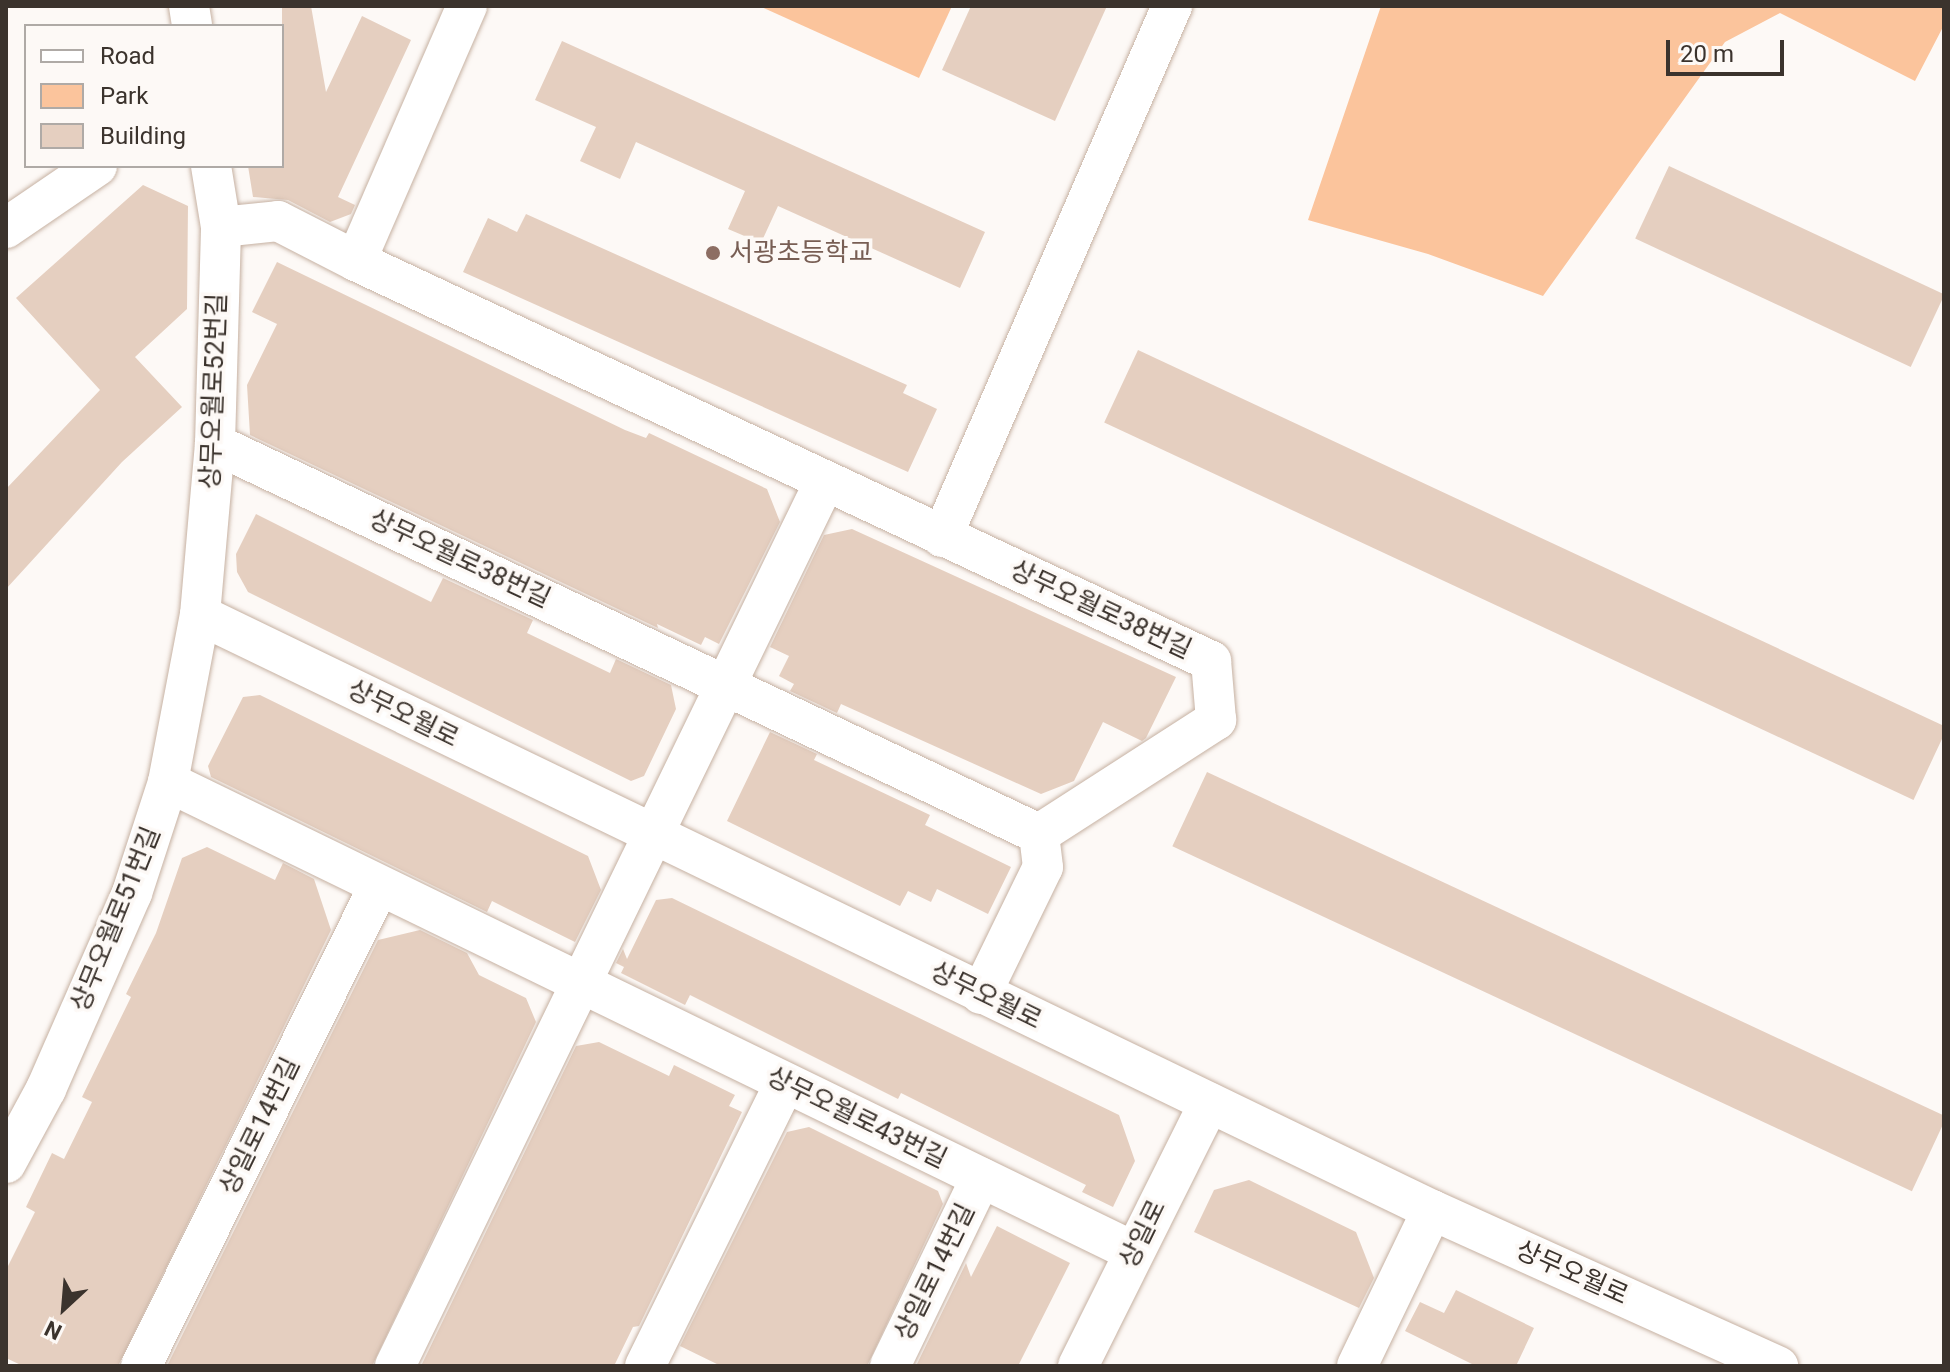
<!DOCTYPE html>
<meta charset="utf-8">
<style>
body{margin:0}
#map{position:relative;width:1950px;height:1372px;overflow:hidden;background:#fdf9f6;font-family:Roboto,"Noto Sans KR",sans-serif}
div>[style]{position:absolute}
.green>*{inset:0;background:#fbc49c}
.building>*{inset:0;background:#e5cfc0;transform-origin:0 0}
.roads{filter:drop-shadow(0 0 2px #c6b1a2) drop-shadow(0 0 2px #c6b1a2)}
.street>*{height:40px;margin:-20px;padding:0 20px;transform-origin:20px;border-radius:20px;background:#fff}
.dots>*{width:22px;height:22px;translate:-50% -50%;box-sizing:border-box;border:4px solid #fdf9f6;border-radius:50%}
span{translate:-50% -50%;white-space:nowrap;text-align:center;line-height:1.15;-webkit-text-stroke:7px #fdf9f6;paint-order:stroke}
.education-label{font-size:26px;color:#785e54}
.left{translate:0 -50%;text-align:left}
.street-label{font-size:26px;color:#3b332d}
.frame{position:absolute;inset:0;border:8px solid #3b332d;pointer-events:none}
.legend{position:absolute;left:24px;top:24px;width:260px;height:144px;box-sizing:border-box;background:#fdf9f6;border:2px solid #afaaa6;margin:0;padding:10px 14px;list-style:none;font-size:24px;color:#3b332d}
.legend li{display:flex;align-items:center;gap:16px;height:40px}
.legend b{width:40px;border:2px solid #afaaa6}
.north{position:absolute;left:24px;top:1268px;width:80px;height:80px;-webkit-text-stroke:6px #fdf9f6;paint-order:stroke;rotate:206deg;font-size:22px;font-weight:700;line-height:32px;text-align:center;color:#3b332d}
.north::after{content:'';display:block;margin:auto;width:28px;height:36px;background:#3b332d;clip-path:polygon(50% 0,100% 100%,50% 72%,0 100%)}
.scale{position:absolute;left:1666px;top:40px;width:118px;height:36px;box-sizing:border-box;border:4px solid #3b332d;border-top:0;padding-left:10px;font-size:24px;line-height:28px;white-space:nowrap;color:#3b332d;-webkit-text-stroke:6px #fdf9f6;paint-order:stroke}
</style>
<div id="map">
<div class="green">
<div style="clip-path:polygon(759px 6px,952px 6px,919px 78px)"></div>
<div style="clip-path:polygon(1381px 6px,1944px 6px,1944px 25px,1915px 81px,1780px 13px,1725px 42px,1543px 296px,1428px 254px,1308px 220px)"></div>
</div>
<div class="building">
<div style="clip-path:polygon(282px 6px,311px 6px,326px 92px,362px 16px,411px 40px,338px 197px,355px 205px,351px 214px,330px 222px,288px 200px,253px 197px,248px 166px,282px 166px)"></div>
<div style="clip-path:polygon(971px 6px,1107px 6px,1055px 121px,942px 70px)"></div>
<div style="clip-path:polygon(562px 41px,985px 232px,960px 288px,778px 206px,761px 243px,728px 229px,745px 191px,636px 142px,620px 179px,580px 161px,596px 127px,535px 100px)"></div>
<div style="left:1669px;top:166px;width:304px;height:80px;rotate:25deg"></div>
<div style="clip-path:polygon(143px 185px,188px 206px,187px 309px,135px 357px,182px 407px,122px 462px,6px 589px,6px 489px,100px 390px,16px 298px)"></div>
<div style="clip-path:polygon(526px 214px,907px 385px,903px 393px,937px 409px,908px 472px,463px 272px,488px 218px,517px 232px)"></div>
<div style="clip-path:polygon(277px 262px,625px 430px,646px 438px,649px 433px,767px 489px,780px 522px,719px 644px,705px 637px,701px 645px,657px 624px,658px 628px,250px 435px,247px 385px,277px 324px,252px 312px)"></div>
<div style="left:1138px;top:350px;width:893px;height:80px;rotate:25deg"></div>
<div style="clip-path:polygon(256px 514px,431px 602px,443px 578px,533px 620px,527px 633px,610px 673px,616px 659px,671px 685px,676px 709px,644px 776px,631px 781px,248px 592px,237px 572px,236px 554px)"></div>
<div style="clip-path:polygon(852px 529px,1176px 677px,1146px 738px,1142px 741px,1103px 722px,1074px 781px,1041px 794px,841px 704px,837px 713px,790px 691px,794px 684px,779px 676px,789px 656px,770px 647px,824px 535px)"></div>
<div style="clip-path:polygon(260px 695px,588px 856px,601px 890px,575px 942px,492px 901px,487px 912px,211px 777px,208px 766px,243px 697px)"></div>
<div style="clip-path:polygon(770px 732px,817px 754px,814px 760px,930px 815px,925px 825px,1011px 867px,988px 914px,937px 889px,931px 902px,908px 891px,900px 906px,727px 821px)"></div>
<div style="left:1207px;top:772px;width:816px;height:82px;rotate:25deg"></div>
<div style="clip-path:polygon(207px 847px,275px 880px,283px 863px,314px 879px,331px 930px,118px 1366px,23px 1366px,6px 1358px,6px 1270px,35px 1212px,26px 1207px,52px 1153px,64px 1159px,92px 1102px,82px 1097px,131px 997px,126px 994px,156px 933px,182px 858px)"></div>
<div style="clip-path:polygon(672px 898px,1119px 1115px,1135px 1161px,1113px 1207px,1082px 1192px,1086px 1185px,901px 1093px,898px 1099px,690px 995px,685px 1005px,621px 973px,624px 967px,616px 963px,623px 949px,627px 959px,656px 900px)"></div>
<div style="clip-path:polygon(420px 930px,467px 953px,479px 975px,526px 998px,536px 1022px,372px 1366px,167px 1366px,378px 940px)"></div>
<div style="clip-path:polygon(599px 1042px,669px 1076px,674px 1065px,735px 1095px,729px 1106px,742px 1112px,639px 1326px,633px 1327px,614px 1366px,421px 1366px,576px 1046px)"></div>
<div style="clip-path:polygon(809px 1127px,938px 1191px,943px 1204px,867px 1366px,721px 1366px,680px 1346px,787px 1132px)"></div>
<div style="clip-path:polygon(1249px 1180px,1356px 1232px,1374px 1278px,1359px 1308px,1194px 1232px,1214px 1190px)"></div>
<div style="clip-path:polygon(997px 1226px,1070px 1263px,1018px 1366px,916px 1366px,966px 1263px,971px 1277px)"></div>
<div style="clip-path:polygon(1456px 1290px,1534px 1328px,1516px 1366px,1476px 1366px,1405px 1331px,1420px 1302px,1444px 1313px)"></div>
</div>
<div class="roads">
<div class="street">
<div style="left:189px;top:6px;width:20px;rotate:81deg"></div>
<div style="left:221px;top:227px;width:57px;rotate:-6deg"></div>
<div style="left:278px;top:221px;width:88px;rotate:27.1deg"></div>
<div style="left:6px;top:228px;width:110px;rotate:-34.3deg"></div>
<div style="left:215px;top:444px;width:912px;rotate:25.33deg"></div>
<div style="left:1039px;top:834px;width:211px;rotate:-32.8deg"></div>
<div style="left:1216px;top:720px;width:59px;rotate:-94.8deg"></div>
<div style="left:1211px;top:661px;width:944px;rotate:-154.93deg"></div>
<div style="left:356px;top:261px;width:278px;rotate:-66.5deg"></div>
<div style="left:942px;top:537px;width:579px;rotate:-66.58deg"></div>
<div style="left:200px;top:615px;width:1368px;rotate:25.78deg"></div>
<div style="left:1432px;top:1210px;width:380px;rotate:24.3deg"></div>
<div style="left:168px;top:782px;width:1074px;rotate:25.94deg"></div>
<div style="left:981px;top:994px;width:141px;rotate:-64deg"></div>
<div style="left:1043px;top:867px;width:33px;rotate:-97deg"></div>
<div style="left:6px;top:1163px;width:84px;rotate:-61.6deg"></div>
<div style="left:46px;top:1089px;width:214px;rotate:-66.3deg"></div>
<div style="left:132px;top:893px;width:117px;rotate:-72deg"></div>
<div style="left:168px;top:782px;width:170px;rotate:-79.2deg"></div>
<div style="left:200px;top:615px;width:172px;rotate:-85deg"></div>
<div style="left:215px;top:444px;width:217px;rotate:-88.4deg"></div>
<div style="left:221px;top:227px;width:62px;rotate:-99.3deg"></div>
<div style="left:141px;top:1366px;width:536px;rotate:-63.63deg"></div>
<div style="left:395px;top:1366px;width:984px;rotate:-64.09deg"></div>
<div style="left:645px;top:1366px;width:316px;rotate:-63.7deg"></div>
<div style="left:890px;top:1366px;width:209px;rotate:-64.2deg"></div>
<div style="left:1078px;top:1366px;width:294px;rotate:-63.5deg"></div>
<div style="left:1357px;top:1366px;width:173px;rotate:-64.3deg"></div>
</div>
</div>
<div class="dots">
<div style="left:713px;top:253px;background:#8d6e63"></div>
</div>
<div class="education-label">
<span class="left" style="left:729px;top:253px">서광초등학교</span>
</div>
<div class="street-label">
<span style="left:214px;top:391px;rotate:-88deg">상무오월로52번길</span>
<span style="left:460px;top:559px;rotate:25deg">상무오월로38번길</span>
<span style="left:1101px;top:610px;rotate:25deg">상무오월로38번길</span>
<span style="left:403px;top:714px;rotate:26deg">상무오월로</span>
<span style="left:116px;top:919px;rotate:-68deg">상무오월로51번길</span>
<span style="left:986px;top:996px;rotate:26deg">상무오월로</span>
<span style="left:857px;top:1118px;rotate:26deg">상무오월로43번길</span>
<span style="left:260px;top:1126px;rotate:-64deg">상일로14번길</span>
<span style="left:1143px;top:1234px;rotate:-64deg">상일로</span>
<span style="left:935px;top:1272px;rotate:-64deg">상일로14번길</span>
<span style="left:1572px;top:1273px;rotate:24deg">상무오월로</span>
</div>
<div class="frame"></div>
<ul class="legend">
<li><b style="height:10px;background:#fff"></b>Road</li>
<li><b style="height:22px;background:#fbc49c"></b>Park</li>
<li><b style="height:22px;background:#e5cfc0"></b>Building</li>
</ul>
<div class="north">N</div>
<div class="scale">20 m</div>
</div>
